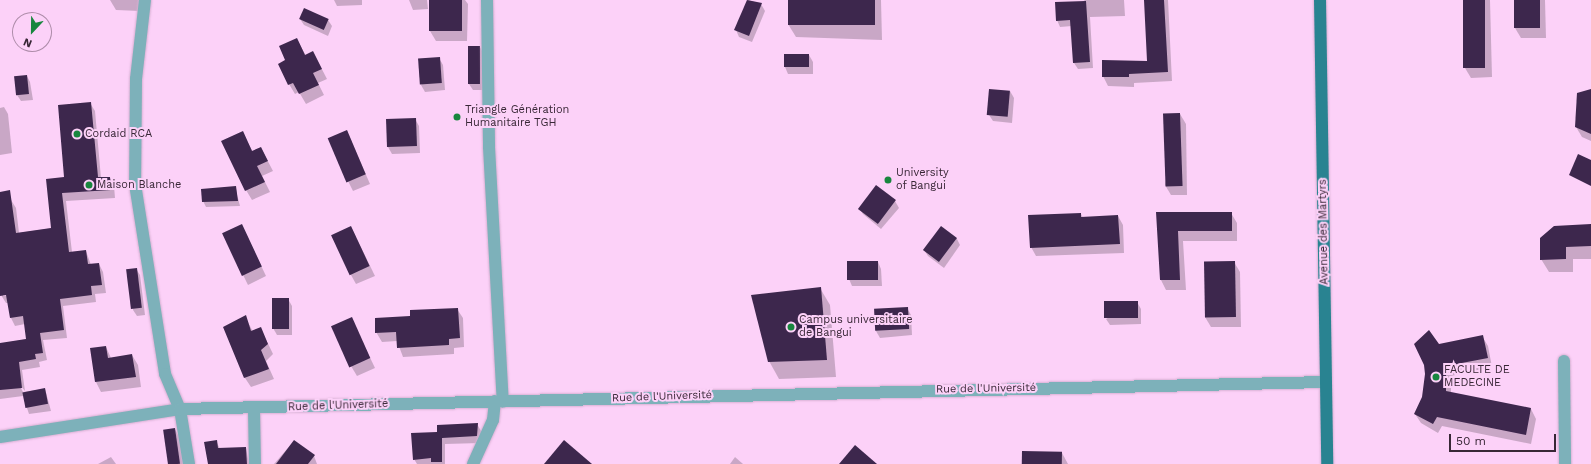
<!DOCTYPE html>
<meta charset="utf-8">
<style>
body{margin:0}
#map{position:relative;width:1591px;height:464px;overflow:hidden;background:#fcd1f8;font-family:"Work Sans",sans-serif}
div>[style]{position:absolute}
.shadow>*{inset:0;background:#0003}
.building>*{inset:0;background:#3d274d;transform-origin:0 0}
.roads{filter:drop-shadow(0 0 1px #d5afd1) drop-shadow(0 0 1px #d5afd1)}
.minor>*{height:12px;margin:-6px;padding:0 6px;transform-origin:6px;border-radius:6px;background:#7db1ba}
.tertiary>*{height:12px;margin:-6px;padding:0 6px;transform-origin:6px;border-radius:6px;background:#7db1ba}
.primary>*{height:12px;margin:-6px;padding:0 6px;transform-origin:6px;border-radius:6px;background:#298391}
.dots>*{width:11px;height:11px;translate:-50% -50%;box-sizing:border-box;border:2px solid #fcd1f8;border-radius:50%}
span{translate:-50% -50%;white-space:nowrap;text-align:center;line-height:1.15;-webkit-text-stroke:4px #fcd1f8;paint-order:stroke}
.poi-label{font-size:11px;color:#382736}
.left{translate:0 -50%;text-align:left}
.street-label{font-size:11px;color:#382736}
.north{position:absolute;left:12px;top:12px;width:40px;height:40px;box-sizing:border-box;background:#fcd1f8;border:1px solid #ae8daa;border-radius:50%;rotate:202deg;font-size:11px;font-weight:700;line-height:16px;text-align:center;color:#382736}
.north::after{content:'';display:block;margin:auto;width:14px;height:18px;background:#18863e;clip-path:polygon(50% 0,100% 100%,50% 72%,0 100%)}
.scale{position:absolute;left:1449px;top:434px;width:107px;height:18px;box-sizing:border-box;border:2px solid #382736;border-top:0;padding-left:5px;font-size:12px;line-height:14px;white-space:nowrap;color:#382736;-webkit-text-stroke:3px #fcd1f8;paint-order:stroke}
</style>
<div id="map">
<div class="shadow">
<div style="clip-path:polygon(110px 0,140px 0,140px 11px,116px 10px)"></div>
<div style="clip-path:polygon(334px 0,362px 0,362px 5px,337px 6px)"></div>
<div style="clip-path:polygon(409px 0,427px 0,428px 9px,413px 10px)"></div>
<div style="clip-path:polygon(430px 0,465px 0,468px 4px,467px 41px,436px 41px,430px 31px)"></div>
<div style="clip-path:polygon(748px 0,761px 4px,765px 11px,752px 42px,739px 37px,736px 30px)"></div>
<div style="clip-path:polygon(789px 0,881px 0,882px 40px,796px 37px,788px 24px)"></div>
<div style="clip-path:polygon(1085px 0,1124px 0,1125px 16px,1090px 17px,1093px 68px,1078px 69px,1074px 63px,1072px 26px,1060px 27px,1057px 20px)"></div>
<div style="clip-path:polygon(1145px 0,1168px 0,1172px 81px,1134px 83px,1134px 87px,1108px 86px,1103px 76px,1148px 62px)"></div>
<div style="clip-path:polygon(1464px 0,1490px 0,1492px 77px,1471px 78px,1465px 68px)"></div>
<div style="clip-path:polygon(1515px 0,1545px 0,1546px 38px,1521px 38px,1515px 28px)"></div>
<div style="clip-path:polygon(300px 19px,328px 20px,332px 26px,328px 36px,304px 25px)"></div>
<div style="clip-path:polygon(297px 39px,306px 56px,313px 52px,327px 79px,318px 83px,324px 95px,306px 104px,299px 92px,295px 94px,289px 84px,287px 61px)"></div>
<div style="clip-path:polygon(480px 47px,483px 53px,484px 90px,473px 90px,469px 84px)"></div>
<div style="clip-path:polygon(785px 55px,809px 55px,813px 62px,813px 74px,788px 74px,785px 67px)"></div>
<div style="clip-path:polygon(439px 58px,443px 65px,445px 90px,425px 92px,421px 85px)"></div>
<div style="clip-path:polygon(27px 76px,30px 82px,33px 100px,21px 101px,17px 95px)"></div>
<div style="clip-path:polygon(1591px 90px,1591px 141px,1582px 137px,1576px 127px)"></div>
<div style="clip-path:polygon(1010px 91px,1014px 98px,1012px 123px,993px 121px,989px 115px)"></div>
<div style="clip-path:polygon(evenodd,90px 103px,95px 111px,101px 178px,110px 178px,114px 186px,115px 198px,66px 201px,72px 252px,86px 251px,91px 265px,99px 264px,103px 272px,106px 293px,95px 294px,96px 302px,63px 306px,67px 338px,43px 340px,47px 360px,39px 362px,40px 367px,22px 370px,25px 391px,19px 384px,23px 392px,45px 389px,51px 411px,29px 414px,23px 396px,0 399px,0 344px,27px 339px,25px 324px,15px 326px,11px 318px,8px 303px,6px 303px,1px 295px,0 202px,11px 200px,16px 208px,19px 233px,53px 228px,65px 178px,90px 103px,3px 294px,11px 295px,3px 296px,3px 294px)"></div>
<div style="clip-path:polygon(4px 107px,8px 114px,12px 153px,0 155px,0 108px)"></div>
<div style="clip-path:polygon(1180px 114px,1186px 124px,1187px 195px,1171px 195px,1165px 185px)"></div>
<div style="clip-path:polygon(415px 119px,419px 126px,420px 153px,392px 154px,388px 147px)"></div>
<div style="clip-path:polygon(347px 131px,370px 184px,353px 191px,348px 181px)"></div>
<div style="clip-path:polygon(248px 143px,253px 152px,261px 148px,273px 171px,262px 176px,270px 192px,252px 200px,246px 190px)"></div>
<div style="clip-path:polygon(235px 187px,240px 206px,206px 207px,203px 201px)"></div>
<div style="clip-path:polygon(895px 201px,899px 208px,881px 229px,863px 214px,859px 208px)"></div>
<div style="clip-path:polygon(1157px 213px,1231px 213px,1237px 223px,1237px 241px,1183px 241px,1186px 290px,1166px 290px,1161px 280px)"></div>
<div style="clip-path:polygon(1081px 214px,1083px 218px,1118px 216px,1123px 225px,1124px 253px,1036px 256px,1031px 247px)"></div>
<div style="clip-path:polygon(1591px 225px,1591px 259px,1573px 259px,1573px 272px,1549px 272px,1541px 259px)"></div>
<div style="clip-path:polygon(351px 227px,375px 276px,356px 284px,351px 275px)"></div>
<div style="clip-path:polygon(941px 227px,957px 239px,960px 245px,944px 268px,928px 256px,924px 250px)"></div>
<div style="clip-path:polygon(223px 234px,247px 236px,266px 276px,248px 285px)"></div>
<div style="clip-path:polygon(878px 262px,881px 269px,882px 286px,852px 286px,849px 279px)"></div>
<div style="clip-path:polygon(1234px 262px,1240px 272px,1241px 327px,1211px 327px,1205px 317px)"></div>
<div style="clip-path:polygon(136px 269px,140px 275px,145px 315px,137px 316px,133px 310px)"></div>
<div style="clip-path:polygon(820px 288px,830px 305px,836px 377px,779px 379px,769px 361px)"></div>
<div style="clip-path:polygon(288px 299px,292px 306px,292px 335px,277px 335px,273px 328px)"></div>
<div style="clip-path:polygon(1137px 302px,1141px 309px,1141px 324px,1110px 325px,1106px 319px)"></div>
<div style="clip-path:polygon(907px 308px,911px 315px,912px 335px,880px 338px,876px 331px,875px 311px)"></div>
<div style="clip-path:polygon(457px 309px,463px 318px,464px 347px,454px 348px,454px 354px,403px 357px,397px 341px,382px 342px,376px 332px,411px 317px)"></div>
<div style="clip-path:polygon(245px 316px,253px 332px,261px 329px,273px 354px,266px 361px,274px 379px,251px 387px,245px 378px)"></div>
<div style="clip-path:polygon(351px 318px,375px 368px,357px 376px,351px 366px)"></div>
<div style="clip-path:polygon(1482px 336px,1488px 346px,1492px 367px,1451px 376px,1451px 393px,1531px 409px,1536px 419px,1531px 444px,1442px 426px,1438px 433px,1421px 423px,1415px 414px,1423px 397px,1439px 345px)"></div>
<div style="clip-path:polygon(106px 347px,111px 358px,132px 355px,138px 365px,141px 387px,101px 392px,96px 382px,91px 349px)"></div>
<div style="clip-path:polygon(477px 424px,481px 431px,481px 443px,445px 444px,445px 464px,417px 464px,414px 459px,439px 433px)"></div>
<div style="clip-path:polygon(175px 429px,180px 439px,183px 464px,168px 464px)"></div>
<div style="clip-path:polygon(216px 441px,220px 449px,246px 448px,249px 464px,209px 464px)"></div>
<div style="clip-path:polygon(294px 441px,314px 456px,317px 464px,274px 464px)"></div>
<div style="clip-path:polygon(1062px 453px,1068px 464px,1023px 464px)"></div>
<div style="clip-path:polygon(111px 457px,116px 464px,98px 464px)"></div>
<div style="clip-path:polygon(735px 457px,743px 464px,730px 464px)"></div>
</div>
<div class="building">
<div style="left:429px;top:0;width:33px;height:31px"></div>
<div style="clip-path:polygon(747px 0,762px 3px,749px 36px,734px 30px)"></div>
<div style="left:788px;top:0;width:87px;height:25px"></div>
<div style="clip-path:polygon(1144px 0,1164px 0,1168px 72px,1129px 74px,1129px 77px,1102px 77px,1102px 60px,1147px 61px)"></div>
<div style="left:1463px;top:0;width:22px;height:68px"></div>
<div style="left:1514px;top:0;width:26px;height:28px"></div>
<div style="clip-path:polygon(1086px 1px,1090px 62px,1073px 63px,1070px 20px,1056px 21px,1055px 2px)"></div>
<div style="left:304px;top:8px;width:27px;height:12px;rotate:24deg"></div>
<div style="clip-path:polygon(297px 38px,305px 55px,313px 51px,322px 69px,313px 73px,319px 85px,299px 94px,293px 83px,288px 85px,278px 64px,285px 60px,279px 46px)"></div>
<div style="left:468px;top:46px;width:12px;height:38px"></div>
<div style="left:784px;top:54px;width:25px;height:13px"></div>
<div style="left:440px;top:57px;width:26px;height:22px;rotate:86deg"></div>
<div style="left:27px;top:75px;width:19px;height:13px;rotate:84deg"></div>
<div style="left:989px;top:89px;width:21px;height:26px;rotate:5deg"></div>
<div style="clip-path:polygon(1591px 89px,1591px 134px,1575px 127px,1577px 93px)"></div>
<div style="clip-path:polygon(91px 102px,98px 177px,110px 177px,111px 190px,62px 193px,69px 252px,86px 250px,88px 264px,99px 263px,102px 285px,91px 286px,92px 295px,60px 299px,64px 330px,40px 333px,43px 353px,35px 354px,36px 359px,19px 362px,22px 388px,0 390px,0 343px,26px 339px,23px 316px,10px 318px,6px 295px,0 296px,0 192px,10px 190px,16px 233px,51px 228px,46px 179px,64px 177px,58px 105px)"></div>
<div style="left:1180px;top:113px;width:73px;height:17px;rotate:88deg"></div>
<div style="left:416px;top:118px;width:28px;height:30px;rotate:88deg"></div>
<div style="left:347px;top:130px;width:48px;height:21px;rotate:67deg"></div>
<div style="clip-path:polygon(243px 131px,252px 151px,261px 147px,268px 161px,257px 166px,265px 182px,245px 191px,221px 141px)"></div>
<div style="clip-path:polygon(1578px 154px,1591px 160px,1591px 186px,1569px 175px)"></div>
<div style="left:876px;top:185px;width:25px;height:30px;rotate:37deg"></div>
<div style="clip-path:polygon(236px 186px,238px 201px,202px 202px,201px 189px)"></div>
<div style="clip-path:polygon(1156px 212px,1232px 212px,1232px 231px,1178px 231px,1180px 280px,1160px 280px)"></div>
<div style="clip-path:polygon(1081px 213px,1081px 217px,1118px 215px,1120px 244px,1030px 248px,1028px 215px)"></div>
<div style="left:242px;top:224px;width:47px;height:22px;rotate:65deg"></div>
<div style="clip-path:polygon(1591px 224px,1591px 246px,1566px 247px,1566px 259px,1540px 260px,1540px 238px,1554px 226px)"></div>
<div style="left:351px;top:226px;width:44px;height:22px;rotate:65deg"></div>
<div style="left:941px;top:226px;width:20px;height:30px;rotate:37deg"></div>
<div style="left:847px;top:261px;width:31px;height:19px"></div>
<div style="left:1235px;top:261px;width:56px;height:31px;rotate:89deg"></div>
<div style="left:137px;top:268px;width:40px;height:11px;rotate:83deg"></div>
<div style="clip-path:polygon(821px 287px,827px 360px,768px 362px,751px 295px)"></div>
<div style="left:272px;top:298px;width:17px;height:31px"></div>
<div style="left:1138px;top:301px;width:17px;height:34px;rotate:90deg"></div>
<div style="left:908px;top:307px;width:22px;height:34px;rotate:87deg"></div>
<div style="clip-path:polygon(458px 308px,460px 338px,449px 339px,449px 345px,397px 348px,396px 332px,375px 333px,375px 318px,410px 316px,410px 310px)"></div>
<div style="clip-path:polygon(246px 315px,251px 331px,261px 327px,268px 344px,261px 350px,269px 369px,244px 378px,223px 327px)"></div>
<div style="left:352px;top:317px;width:45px;height:23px;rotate:66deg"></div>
<div style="clip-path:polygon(1429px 330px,1439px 344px,1483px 335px,1488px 358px,1446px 366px,1446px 391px,1531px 408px,1526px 435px,1437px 417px,1433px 424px,1414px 414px,1422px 397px,1425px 374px,1424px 365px,1414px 344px)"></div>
<div style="clip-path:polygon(106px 346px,108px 358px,132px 354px,136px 377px,95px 382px,90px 348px)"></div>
<div style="left:45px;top:388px;width:16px;height:23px;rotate:79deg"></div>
<div style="clip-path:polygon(478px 423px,477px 436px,442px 438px,442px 462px,431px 462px,431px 458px,413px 460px,411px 433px,437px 432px,437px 425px)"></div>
<div style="left:175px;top:428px;width:36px;height:12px;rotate:82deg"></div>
<div style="clip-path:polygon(217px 440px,218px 448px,246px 447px,247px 464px,208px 464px,204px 442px)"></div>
<div style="clip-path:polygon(294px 440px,315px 455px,308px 464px,276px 464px)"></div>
<div style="clip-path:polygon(564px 440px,592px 464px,544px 464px)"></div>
<div style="clip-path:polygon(855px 445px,877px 464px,839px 464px)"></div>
<div style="left:1022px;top:451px;width:40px;height:13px;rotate:1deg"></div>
</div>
<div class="roads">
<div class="minor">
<div style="left:145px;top:0;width:80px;rotate:96.5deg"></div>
<div style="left:136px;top:79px;width:105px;rotate:90.5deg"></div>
<div style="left:135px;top:184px;width:192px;rotate:81deg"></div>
<div style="left:165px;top:374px;width:38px;rotate:67deg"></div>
<div style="left:180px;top:409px;width:56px;rotate:80.7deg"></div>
<div style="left:487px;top:0;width:147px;rotate:89.2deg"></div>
<div style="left:489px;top:147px;width:255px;rotate:86.9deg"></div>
<div style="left:1564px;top:361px;width:103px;rotate:89.4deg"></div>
<div style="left:254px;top:409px;width:55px;rotate:89deg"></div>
<div style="left:473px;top:464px;width:48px;rotate:-65.6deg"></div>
<div style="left:493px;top:420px;width:19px;rotate:-84deg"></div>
</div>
<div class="tertiary">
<div style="left:0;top:437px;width:182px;rotate:-8.8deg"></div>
<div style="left:180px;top:409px;width:1146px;rotate:-1.35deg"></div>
</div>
<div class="primary">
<div style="left:1320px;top:0;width:464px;rotate:89.1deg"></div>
</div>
</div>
<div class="dots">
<div style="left:457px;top:117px;background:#18863e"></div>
<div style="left:77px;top:134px;background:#18863e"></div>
<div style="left:888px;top:180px;background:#18863e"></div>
<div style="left:89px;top:185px;background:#18863e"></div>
<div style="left:791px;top:327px;background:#18863e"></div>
<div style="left:1436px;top:377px;background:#18863e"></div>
</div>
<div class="poi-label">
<span class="left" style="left:465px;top:117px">Triangle Génération<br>Humanitaire TGH</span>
<span class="left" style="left:85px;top:134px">Cordaid RCA</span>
<span class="left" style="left:896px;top:180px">University<br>of Bangui</span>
<span class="left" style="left:97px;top:185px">Maison Blanche</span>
<span class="left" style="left:799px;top:327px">Campus universitaire<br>de Bangui</span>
<span class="left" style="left:1444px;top:377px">FACULTE DE<br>MEDECINE</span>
</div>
<div class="street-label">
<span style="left:1324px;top:232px;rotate:-91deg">Avenue des Martyrs</span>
<span style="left:986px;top:389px;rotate:-1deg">Rue de l'Université</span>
<span style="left:662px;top:397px;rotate:-2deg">Rue de l'Université</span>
<span style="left:338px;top:406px;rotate:-2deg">Rue de l'Université</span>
</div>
<div class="north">N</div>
<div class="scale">50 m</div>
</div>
